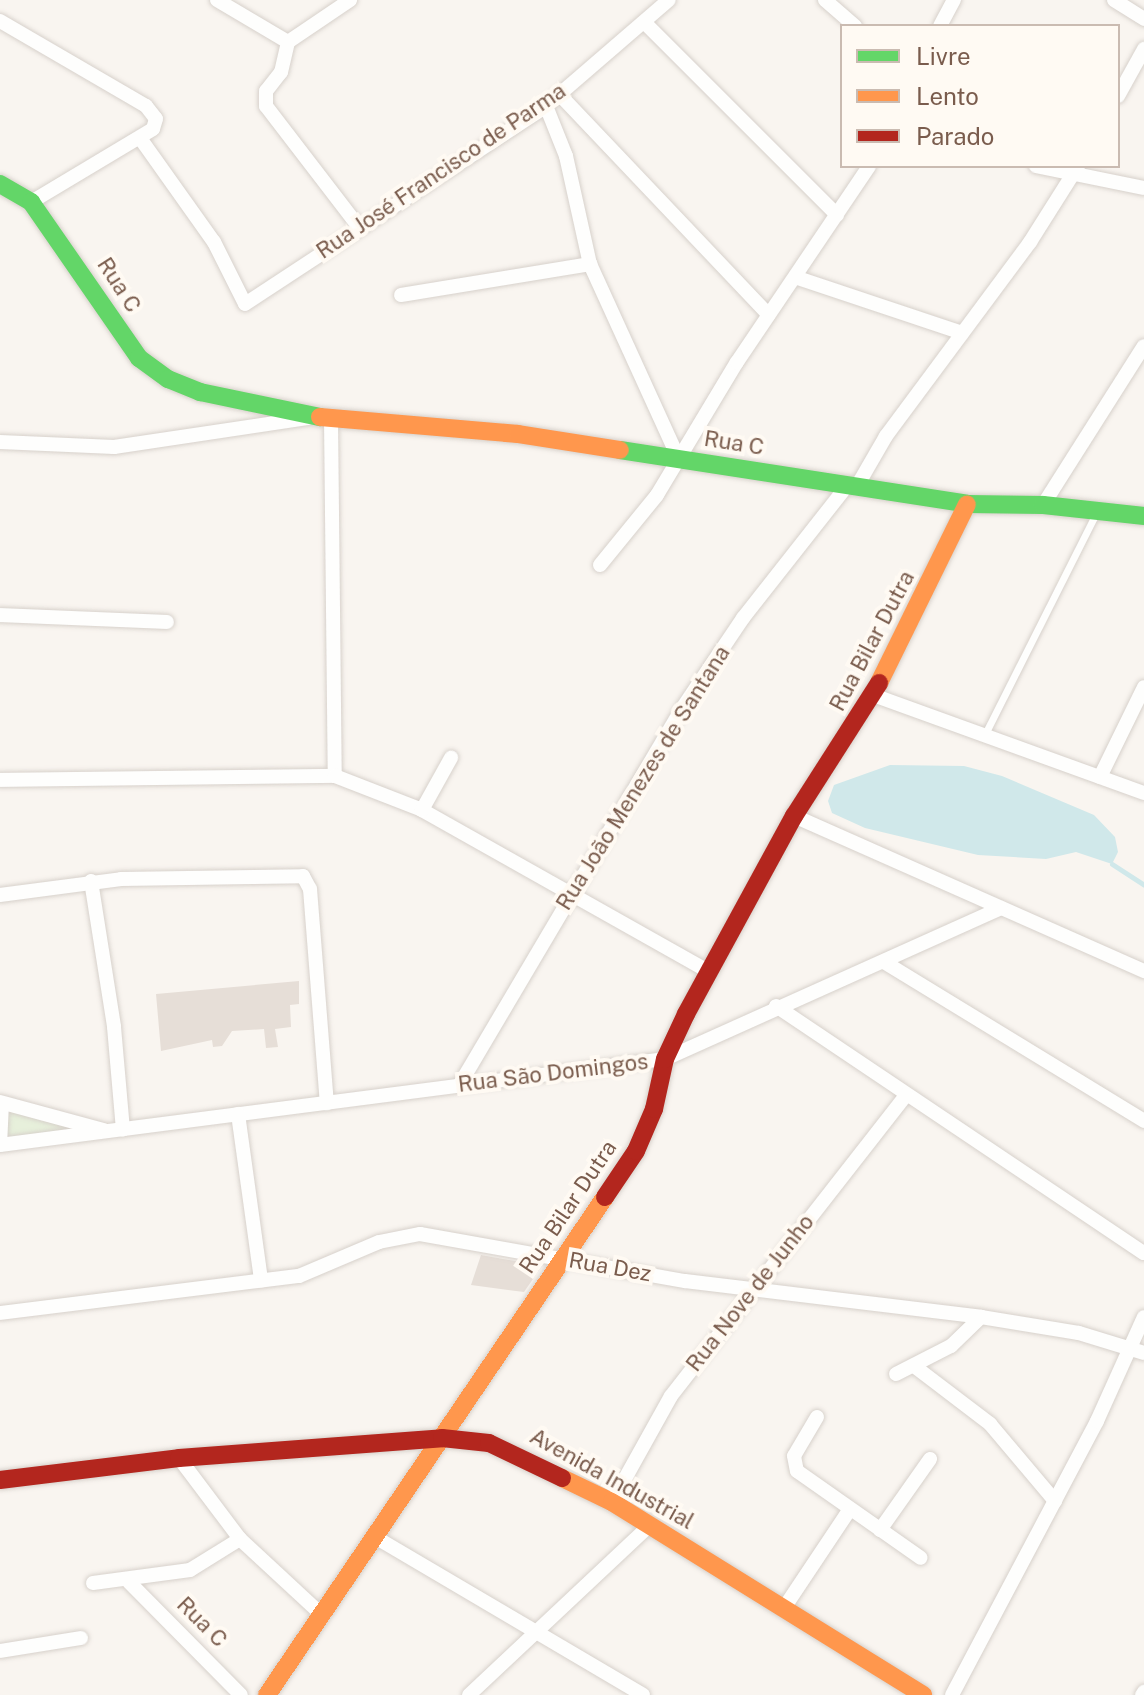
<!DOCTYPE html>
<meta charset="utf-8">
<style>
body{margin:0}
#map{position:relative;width:1144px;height:1695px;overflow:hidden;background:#f9f5f0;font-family:"Public Sans",sans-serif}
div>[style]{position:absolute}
.green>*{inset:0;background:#e7f0db}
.water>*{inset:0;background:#d0e8ea}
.stream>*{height:5px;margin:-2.5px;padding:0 2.5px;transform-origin:2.5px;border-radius:2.5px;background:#d0e8ea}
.building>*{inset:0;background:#e6ded7}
.roads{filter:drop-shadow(0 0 2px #d7d1cb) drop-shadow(0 0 2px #d7d1cb)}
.lane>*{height:7px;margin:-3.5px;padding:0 3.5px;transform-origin:3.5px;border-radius:3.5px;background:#fefefd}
.street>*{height:14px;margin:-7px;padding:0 7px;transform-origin:7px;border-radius:7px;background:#fefefd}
.fast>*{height:18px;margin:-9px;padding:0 9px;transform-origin:9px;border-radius:9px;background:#63d668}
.slow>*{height:18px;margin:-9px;padding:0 9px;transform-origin:9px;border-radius:9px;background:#ff974d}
.jam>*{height:18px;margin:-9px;padding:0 9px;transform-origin:9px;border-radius:9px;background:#b3261e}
span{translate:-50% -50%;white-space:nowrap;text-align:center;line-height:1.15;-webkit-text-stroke:8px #fffaf3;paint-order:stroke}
.street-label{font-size:22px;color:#7a5c4d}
.legend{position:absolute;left:840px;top:24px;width:280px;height:144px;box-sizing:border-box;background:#fffaf3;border:2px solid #cabbb1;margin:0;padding:10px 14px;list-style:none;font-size:24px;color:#7a5c4d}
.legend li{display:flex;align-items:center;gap:16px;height:40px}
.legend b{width:40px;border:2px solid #cabbb1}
</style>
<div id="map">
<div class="green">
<div style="clip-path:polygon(5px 1110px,97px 1129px,5px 1142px)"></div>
</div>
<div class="water">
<div style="clip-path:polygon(890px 765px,964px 766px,1002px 776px,1094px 815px,1115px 837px,1118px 852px,1112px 864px,1076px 852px,1046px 859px,978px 855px,865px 828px,832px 813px,828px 801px,834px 785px)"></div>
</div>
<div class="stream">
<div style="left:1112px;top:864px;width:38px;rotate:33deg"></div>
</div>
<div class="building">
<div style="clip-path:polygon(299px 981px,299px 1004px,290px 1005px,291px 1027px,275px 1029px,278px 1047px,266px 1048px,264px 1029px,232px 1031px,222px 1046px,213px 1047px,212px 1040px,161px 1051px,156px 994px)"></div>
<div style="clip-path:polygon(481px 1255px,542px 1266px,524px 1292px,471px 1285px)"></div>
</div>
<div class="roads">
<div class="lane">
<div style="left:985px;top:734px;width:245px;rotate:-63.3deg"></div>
</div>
<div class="street">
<div style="left:217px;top:0;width:82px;rotate:30.6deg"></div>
<div style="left:825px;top:0;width:40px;rotate:41deg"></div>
<div style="left:1114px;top:0;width:36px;rotate:32deg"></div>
<div style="left:0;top:21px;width:169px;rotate:30.2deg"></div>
<div style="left:146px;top:106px;width:16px;rotate:52deg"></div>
<div style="left:156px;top:119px;width:10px;rotate:107deg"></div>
<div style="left:153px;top:129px;width:142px;rotate:149.1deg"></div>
<div style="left:644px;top:22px;width:273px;rotate:45deg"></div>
<div style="left:940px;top:26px;width:30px;rotate:-62deg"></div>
<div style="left:288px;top:42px;width:31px;rotate:103deg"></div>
<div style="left:281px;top:72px;width:24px;rotate:128deg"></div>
<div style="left:266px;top:91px;width:15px;rotate:90deg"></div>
<div style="left:266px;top:106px;width:151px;rotate:52.5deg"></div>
<div style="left:288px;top:42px;width:75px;rotate:-34.1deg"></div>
<div style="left:560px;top:95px;width:303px;rotate:46.5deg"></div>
<div style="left:1118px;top:96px;width:54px;rotate:-61deg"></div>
<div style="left:546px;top:106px;width:54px;rotate:68.2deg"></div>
<div style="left:566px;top:156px;width:111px;rotate:77.5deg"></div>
<div style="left:590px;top:264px;width:214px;rotate:65.5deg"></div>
<div style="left:140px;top:138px;width:128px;rotate:54.6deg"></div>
<div style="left:214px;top:242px;width:69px;rotate:63.4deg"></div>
<div style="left:245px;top:304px;width:360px;rotate:-33.3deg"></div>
<div style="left:546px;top:106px;width:162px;rotate:-40.8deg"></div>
<div style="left:1036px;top:166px;width:110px;rotate:11.5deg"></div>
<div style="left:798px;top:278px;width:173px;rotate:18.5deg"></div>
<div style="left:401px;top:295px;width:192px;rotate:-9.3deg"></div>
<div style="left:331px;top:418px;width:358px;rotate:89.4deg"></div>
<div style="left:0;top:442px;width:114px;rotate:2.5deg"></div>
<div style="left:114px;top:447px;width:197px;rotate:-8.5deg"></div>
<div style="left:856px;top:488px;width:60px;rotate:-60deg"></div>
<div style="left:886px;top:436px;width:242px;rotate:-53.4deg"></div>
<div style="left:1030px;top:242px;width:90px;rotate:-57.7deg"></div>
<div style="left:1043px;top:505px;width:188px;rotate:-57.6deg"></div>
<div style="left:600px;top:565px;width:90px;rotate:-50.8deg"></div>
<div style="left:657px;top:495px;width:155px;rotate:-59deg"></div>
<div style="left:737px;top:362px;width:236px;rotate:-56deg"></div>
<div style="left:0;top:615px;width:167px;rotate:2.4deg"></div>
<div style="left:873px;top:695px;width:288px;rotate:19.9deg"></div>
<div style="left:1100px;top:777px;width:100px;rotate:-63.9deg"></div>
<div style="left:0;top:780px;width:335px;rotate:-0.7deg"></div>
<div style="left:335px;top:776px;width:93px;rotate:21.3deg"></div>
<div style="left:422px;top:810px;width:330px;rotate:29.4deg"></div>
<div style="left:422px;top:810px;width:60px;rotate:-60.9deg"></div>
<div style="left:794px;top:816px;width:383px;rotate:23.9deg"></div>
<div style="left:91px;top:881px;width:148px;rotate:81deg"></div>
<div style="left:114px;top:1027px;width:103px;rotate:85deg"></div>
<div style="left:0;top:895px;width:122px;rotate:-7.5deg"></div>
<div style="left:121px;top:879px;width:182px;rotate:-0.9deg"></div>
<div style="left:303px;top:876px;width:15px;rotate:62deg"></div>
<div style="left:310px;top:889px;width:215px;rotate:85.5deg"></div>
<div style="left:884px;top:962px;width:305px;rotate:31.4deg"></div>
<div style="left:776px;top:1006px;width:443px;rotate:33.9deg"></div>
<div style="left:460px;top:1084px;width:434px;rotate:-59.4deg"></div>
<div style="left:681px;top:710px;width:111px;rotate:-56deg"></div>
<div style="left:743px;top:618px;width:168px;rotate:-51.8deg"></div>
<div style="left:0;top:1102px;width:108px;rotate:15.1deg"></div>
<div style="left:2px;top:1103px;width:42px;rotate:92.7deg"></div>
<div style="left:0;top:1145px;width:671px;rotate:-7.37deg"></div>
<div style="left:665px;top:1059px;width:368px;rotate:-24.2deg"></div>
<div style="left:238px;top:1114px;width:168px;rotate:82.1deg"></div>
<div style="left:0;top:1313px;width:301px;rotate:-7.1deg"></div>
<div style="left:299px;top:1276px;width:87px;rotate:-23deg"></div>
<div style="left:379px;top:1242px;width:42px;rotate:-11deg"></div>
<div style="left:420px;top:1234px;width:269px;rotate:10.1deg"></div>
<div style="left:685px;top:1281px;width:298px;rotate:6.9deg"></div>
<div style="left:981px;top:1317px;width:99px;rotate:9.3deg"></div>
<div style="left:1079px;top:1333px;width:68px;rotate:17.1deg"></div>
<div style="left:914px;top:1366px;width:96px;rotate:37.3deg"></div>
<div style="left:990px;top:1424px;width:101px;rotate:49.8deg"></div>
<div style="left:896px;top:1374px;width:62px;rotate:-27deg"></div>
<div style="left:951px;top:1346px;width:42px;rotate:-44deg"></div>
<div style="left:817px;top:1417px;width:45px;rotate:120.5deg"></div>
<div style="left:794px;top:1456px;width:15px;rotate:79deg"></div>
<div style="left:797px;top:1471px;width:151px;rotate:35.1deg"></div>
<div style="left:179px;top:1458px;width:101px;rotate:53deg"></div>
<div style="left:240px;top:1539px;width:112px;rotate:42.8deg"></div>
<div style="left:612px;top:1502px;width:121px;rotate:-60.9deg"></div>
<div style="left:671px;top:1396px;width:382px;rotate:-52deg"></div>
<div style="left:880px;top:1530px;width:87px;rotate:-54.8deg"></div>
<div style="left:375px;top:1537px;width:311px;rotate:30.5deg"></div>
<div style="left:129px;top:1582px;width:159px;rotate:45.3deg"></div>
<div style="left:93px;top:1583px;width:98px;rotate:-7.6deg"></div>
<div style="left:190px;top:1570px;width:59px;rotate:-31.8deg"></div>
<div style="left:784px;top:1608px;width:119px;rotate:-56.3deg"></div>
<div style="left:0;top:1651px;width:82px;rotate:-9.1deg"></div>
<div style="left:469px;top:1695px;width:248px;rotate:-43.2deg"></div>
<div style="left:952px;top:1695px;width:310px;rotate:-62.1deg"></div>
<div style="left:1097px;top:1421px;width:114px;rotate:-65.7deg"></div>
<div style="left:1142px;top:1695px;width:4px;rotate:-56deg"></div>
</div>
<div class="fast">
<div style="left:0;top:184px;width:36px;rotate:30deg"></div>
<div style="left:31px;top:202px;width:190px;rotate:55.3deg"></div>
<div style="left:139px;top:358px;width:36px;rotate:36deg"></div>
<div style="left:168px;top:379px;width:35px;rotate:22deg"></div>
<div style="left:200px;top:392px;width:123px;rotate:11.8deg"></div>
<div style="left:620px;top:450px;width:351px;rotate:8.8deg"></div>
<div style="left:967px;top:504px;width:76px;rotate:0.8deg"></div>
<div style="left:1043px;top:505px;width:102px;rotate:6.2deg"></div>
</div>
<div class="slow">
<div style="left:320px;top:417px;width:199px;rotate:4.9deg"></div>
<div style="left:518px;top:434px;width:103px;rotate:8.9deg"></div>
<div style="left:879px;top:683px;width:199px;rotate:-63.8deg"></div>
<div style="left:562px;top:1478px;width:55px;rotate:25.6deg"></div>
<div style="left:612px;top:1502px;width:366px;rotate:31.8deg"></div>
<div style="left:267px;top:1695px;width:602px;rotate:-55.83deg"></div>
</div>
<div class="jam">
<div style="left:605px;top:1197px;width:55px;rotate:-56deg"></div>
<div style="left:636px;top:1151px;width:46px;rotate:-66.8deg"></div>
<div style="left:654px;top:1109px;width:51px;rotate:-77.6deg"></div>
<div style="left:665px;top:1059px;width:50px;rotate:-65deg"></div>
<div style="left:686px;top:1014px;width:226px;rotate:-61.4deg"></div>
<div style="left:794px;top:816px;width:158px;rotate:-57.4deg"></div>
<div style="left:0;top:1480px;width:180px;rotate:-7deg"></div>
<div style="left:179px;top:1458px;width:264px;rotate:-4.3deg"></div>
<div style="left:442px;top:1438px;width:47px;rotate:6.1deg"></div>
<div style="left:489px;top:1443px;width:81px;rotate:25.6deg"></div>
</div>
</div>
<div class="street-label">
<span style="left:441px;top:171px;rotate:-34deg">Rua José Francisco de Parma</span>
<span style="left:119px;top:285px;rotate:57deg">Rua C</span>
<span style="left:734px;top:443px;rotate:9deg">Rua C</span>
<span style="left:872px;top:641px;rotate:-62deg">Rua Bilar Dutra</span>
<span style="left:643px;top:778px;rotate:-58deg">Rua João Menezes de Santana</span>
<span style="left:553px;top:1073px;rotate:-7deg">Rua São Domingos</span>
<span style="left:568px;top:1207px;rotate:-56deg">Rua Bilar Dutra</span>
<span style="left:610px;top:1267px;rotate:10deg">Rua Dez</span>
<span style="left:750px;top:1293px;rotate:-52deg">Rua Nove de Junho</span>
<span style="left:612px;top:1479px;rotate:29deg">Avenida Industrial</span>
<span style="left:202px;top:1622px;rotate:45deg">Rua C</span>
</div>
<ul class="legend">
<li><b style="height:10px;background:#63d668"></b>Livre</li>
<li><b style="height:10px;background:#ff974d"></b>Lento</li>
<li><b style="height:10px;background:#b3261e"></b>Parado</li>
</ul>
</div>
